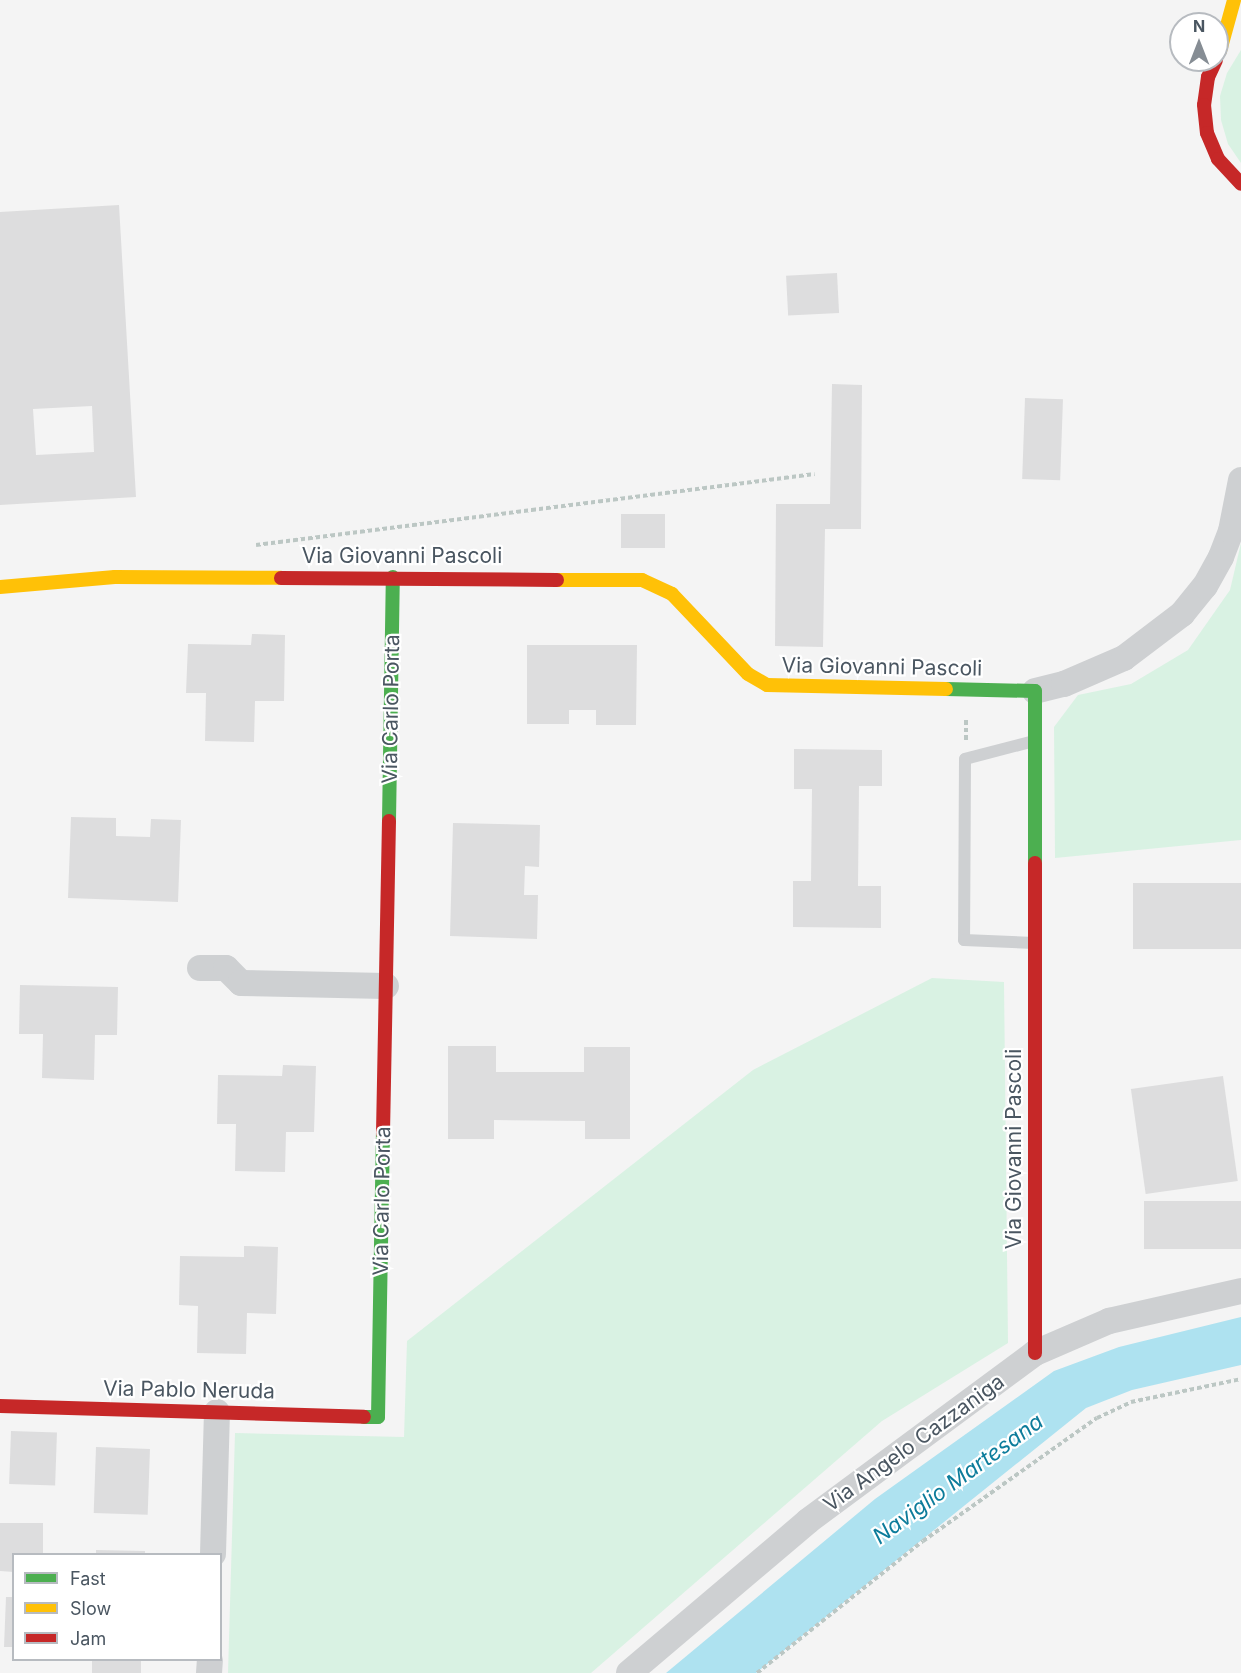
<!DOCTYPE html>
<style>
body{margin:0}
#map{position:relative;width:1241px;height:1673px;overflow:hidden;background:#f4f4f4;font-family:Inter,sans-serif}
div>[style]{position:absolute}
.green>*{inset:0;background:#d9f2e3}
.water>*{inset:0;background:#aee2f0}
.building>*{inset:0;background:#ddddde;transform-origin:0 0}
.path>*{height:4px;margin-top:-2px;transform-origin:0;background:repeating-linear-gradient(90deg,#bcc7c4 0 4.5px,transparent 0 7.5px)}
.lane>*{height:12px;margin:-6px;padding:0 6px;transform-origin:6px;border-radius:6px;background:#ced0d2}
.street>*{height:26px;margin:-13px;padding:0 13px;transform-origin:13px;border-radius:13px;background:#ced0d2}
.fast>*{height:14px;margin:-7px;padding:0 7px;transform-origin:7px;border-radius:7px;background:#4caf50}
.slow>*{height:14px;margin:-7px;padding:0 7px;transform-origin:7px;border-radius:7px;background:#ffc107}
.jam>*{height:14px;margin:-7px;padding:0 7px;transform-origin:7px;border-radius:7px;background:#c62828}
span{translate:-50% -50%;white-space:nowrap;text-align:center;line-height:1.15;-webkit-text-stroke:4.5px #fff;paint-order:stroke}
.street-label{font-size:21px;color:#4a5661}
.water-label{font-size:22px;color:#0c7c9b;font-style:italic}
.legend{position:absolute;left:12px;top:1553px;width:210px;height:108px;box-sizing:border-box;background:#fff;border:2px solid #b7bbc0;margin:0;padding:8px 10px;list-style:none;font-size:18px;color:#4a5661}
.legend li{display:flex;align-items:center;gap:12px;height:30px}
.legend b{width:30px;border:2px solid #b7bbc0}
.north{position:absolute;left:1169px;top:12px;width:60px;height:60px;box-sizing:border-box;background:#fff;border:2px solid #b7bbc0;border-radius:50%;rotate:0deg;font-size:16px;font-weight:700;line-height:24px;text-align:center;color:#4a5661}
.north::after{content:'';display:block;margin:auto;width:21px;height:27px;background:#868d94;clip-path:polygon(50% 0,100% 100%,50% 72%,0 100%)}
</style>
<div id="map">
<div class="green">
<div style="clip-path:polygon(1241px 50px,1241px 163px,1228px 144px,1221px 120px,1220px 96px,1227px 73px)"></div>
<div style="clip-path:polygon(1241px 543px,1241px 840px,1055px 858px,1054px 727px,1078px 695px,1131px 684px,1188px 650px,1230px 590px)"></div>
<div style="clip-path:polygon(932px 978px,1004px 982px,1008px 1343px,882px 1421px,591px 1673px,228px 1673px,235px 1433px,404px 1437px,407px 1341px,753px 1070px)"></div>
</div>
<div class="water">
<div style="clip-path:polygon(1241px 1317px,1241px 1365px,1132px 1390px,1086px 1408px,756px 1673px,666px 1673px,875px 1499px,1054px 1371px,1119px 1347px)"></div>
</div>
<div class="building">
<div style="clip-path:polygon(evenodd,119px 205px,136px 497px,0 505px,0 212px,119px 205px,92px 406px,94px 452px,36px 455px,33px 409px,92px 406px)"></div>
<div style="left:837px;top:273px;width:40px;height:51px;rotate:87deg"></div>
<div style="clip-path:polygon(832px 384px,862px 385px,861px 529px,825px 529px,823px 647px,775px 646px,776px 504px,830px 504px)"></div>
<div style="left:1025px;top:398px;width:38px;height:81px;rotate:2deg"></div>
<div style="left:621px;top:514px;width:44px;height:34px"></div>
<div style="clip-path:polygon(252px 634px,285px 635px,284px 701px,255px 701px,254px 742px,205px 741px,206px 693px,186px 693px,188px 644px,251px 645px)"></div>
<div style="clip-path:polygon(527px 645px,637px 645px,636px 725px,596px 725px,596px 710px,569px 710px,569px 724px,527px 724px)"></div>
<div style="clip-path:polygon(794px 749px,882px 750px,882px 786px,859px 786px,858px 886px,881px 886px,881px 928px,793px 927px,793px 881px,811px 881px,812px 789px,794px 789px)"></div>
<div style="clip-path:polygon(71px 817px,116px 818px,116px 836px,150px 837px,151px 819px,181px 820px,178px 902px,68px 898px)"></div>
<div style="clip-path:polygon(453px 823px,540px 825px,539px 867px,525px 866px,524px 895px,538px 895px,537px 939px,450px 936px)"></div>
<div style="left:1241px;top:883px;width:66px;height:108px;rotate:90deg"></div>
<div style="clip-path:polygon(20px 985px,118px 987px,117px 1035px,95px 1035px,94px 1080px,42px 1078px,43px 1034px,19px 1034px)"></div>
<div style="clip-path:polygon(448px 1046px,496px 1046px,496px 1072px,584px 1072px,584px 1047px,630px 1047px,630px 1139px,585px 1139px,585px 1121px,494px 1120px,494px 1139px,448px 1139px)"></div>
<div style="clip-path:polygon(283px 1065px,316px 1066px,314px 1132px,286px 1132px,285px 1172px,235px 1171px,236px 1124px,217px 1124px,218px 1075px,282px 1076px)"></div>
<div style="left:1223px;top:1076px;width:106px;height:93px;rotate:82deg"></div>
<div style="left:1241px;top:1201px;width:48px;height:97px;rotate:90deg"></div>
<div style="clip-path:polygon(244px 1246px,278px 1247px,276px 1314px,247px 1313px,246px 1354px,197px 1353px,198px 1306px,179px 1305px,180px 1256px,244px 1257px)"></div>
<div style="left:11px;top:1431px;width:46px;height:53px;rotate:2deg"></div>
<div style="left:96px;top:1447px;width:54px;height:66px;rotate:2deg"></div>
<div style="clip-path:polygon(0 1523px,43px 1523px,43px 1554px,14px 1554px,14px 1572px,0 1571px)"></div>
<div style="clip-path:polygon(96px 1550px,145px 1551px,145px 1554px,96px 1554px)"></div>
<div style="clip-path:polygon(6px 1597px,14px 1597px,14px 1647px,4px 1647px)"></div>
<div style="left:92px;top:1660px;width:49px;height:13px"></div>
</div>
<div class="path">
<div style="left:256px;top:545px;width:563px;rotate:-7.24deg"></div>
<div style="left:966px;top:740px;width:22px;rotate:-90deg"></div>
<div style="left:757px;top:1673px;width:212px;rotate:-38.5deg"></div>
<div style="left:923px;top:1541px;width:213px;rotate:-35.3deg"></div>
<div style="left:1097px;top:1418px;width:38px;rotate:-25deg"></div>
<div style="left:1131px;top:1402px;width:112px;rotate:-11.8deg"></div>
</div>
<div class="lane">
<div style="left:1034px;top:741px;width:71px;rotate:165.4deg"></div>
<div style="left:965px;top:759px;width:181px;rotate:90.3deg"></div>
<div style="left:964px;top:940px;width:70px;rotate:2.5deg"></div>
</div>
<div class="street">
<div style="left:1035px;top:691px;width:30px;rotate:-14deg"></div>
<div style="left:1064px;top:684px;width:65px;rotate:-23.4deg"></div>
<div style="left:1124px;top:658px;width:73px;rotate:-37.2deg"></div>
<div style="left:1182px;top:614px;width:36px;rotate:-51deg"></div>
<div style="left:1205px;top:586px;width:33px;rotate:-61deg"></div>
<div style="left:1221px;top:557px;width:28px;rotate:-69deg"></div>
<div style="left:1231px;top:531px;width:52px;rotate:-78.9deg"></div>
<div style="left:200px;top:968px;width:26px"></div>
<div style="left:226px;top:968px;width:21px;rotate:45deg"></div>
<div style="left:241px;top:983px;width:145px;rotate:1.2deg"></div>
<div style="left:213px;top:1554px;width:142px;rotate:-88.4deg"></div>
<div style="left:209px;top:1673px;width:13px;rotate:-86deg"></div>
<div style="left:629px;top:1673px;width:235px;rotate:-40.3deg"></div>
<div style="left:808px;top:1521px;width:282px;rotate:-36.5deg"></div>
<div style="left:1035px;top:1353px;width:81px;rotate:-23.4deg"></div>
<div style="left:1109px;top:1321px;width:135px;rotate:-12.8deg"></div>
</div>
<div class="fast">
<div style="left:946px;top:689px;width:89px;rotate:1.3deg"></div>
<div style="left:1035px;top:691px;width:172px;rotate:90deg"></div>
<div style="left:389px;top:821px;width:244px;rotate:-89.1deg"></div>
<div style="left:364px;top:1417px;width:14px"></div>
<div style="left:378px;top:1417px;width:284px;rotate:-89deg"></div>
</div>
<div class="slow">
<div style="left:1220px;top:51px;width:53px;rotate:-74.6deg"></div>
<div style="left:557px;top:580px;width:85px"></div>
<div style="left:642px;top:580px;width:33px;rotate:25deg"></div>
<div style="left:672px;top:594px;width:110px;rotate:46.5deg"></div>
<div style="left:748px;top:674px;width:22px;rotate:30deg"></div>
<div style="left:767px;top:685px;width:179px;rotate:1.3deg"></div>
<div style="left:0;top:587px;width:115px;rotate:-5deg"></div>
<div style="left:115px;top:577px;width:166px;rotate:0.3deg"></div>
</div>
<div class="jam">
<div style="left:1216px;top:60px;width:19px;rotate:115deg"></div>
<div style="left:1208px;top:77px;width:28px;rotate:98deg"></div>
<div style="left:1204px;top:105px;width:28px;rotate:84deg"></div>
<div style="left:1207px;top:133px;width:28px;rotate:67deg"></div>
<div style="left:1218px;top:159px;width:34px;rotate:47deg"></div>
<div style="left:281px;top:578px;width:276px;rotate:0.4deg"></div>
<div style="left:1035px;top:863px;width:490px;rotate:90deg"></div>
<div style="left:383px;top:1133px;width:312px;rotate:-88.9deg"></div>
<div style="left:0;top:1406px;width:364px;rotate:1.7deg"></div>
</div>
<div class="street-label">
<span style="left:402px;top:556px">Via Giovanni Pascoli</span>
<span style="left:882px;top:667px;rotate:1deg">Via Giovanni Pascoli</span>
<span style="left:391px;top:709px;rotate:-89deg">Via Carlo Porta</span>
<span style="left:1014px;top:1149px;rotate:-90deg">Via Giovanni Pascoli</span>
<span style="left:382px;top:1201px;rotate:-89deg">Via Carlo Porta</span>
<span style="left:189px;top:1390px;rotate:1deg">Via Pablo Neruda</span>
<span style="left:914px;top:1443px;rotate:-36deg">Via Angelo Cazzaniga</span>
</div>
<div class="water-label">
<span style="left:958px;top:1479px;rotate:-36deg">Naviglio Martesana</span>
</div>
<ul class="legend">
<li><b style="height:8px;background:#4caf50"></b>Fast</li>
<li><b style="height:8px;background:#ffc107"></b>Slow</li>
<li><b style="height:8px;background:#c62828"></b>Jam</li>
</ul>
<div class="north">N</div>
</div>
